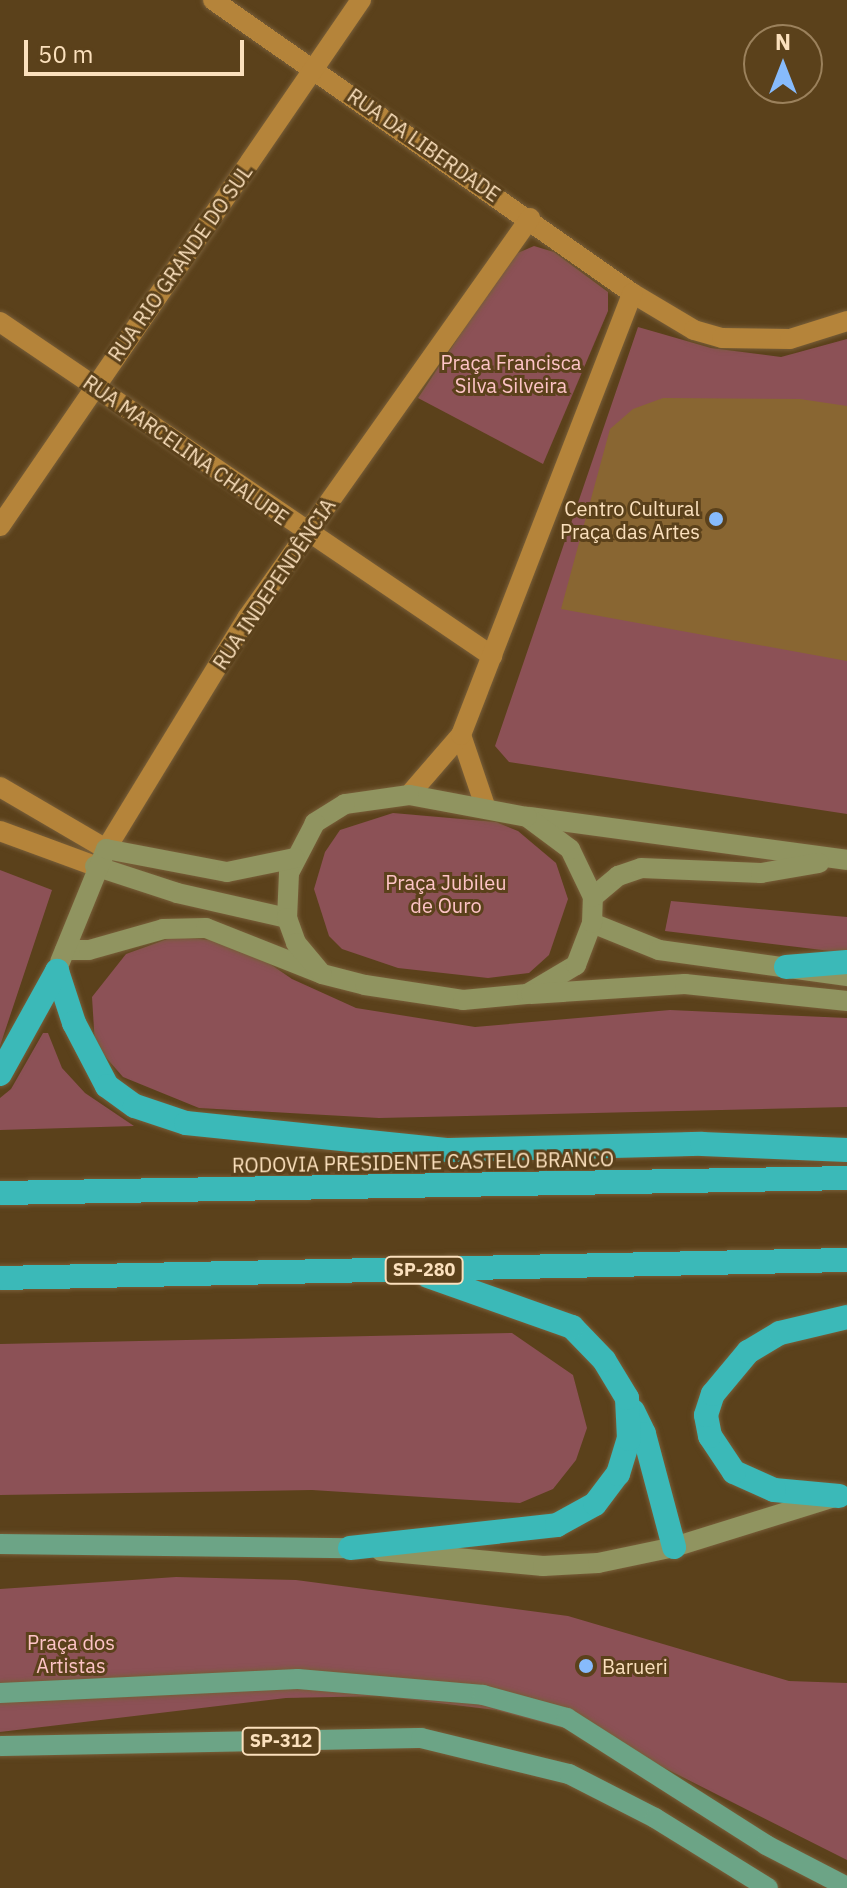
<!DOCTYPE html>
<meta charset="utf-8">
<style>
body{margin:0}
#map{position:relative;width:847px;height:1888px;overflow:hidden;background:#5b411b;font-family:"IBM Plex Sans",sans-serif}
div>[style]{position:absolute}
.green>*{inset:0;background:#8c5156}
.building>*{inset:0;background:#896632}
.roads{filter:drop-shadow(0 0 2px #785e39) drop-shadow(0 0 2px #785e39)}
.minor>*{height:20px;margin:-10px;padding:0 10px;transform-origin:10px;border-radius:10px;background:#b5843a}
.secondary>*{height:20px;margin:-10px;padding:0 10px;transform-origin:10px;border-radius:10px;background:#909460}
.primary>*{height:20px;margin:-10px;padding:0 10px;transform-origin:10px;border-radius:10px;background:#6ca486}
.motorway>*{height:24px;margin:-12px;padding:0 12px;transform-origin:12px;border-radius:12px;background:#3bb9b8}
.dots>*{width:22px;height:22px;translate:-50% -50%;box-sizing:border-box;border:4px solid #5b411b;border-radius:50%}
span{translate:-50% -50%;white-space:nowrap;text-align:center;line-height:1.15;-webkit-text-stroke:6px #5b411b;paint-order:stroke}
.shield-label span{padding:2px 6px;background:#5b411b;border:2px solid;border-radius:6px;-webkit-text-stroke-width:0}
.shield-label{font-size:18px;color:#fbe0bd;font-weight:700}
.street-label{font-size:20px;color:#fbe0bd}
.park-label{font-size:20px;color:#fec4c7}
.poi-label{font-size:20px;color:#fbe0bd}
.right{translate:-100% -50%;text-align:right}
.left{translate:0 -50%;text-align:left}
.north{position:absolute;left:743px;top:24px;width:80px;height:80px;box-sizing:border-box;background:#5b411b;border:2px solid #9b815c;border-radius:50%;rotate:0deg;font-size:22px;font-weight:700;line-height:32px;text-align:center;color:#fbe0bd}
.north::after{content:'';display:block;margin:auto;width:28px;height:36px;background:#87bbfc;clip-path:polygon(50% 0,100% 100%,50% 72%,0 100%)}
.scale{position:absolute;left:24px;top:40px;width:220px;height:36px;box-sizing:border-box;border:4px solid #fbe0bd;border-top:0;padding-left:10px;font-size:24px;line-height:28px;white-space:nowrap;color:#fbe0bd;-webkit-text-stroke:6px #5b411b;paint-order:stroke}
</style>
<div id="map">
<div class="green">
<div style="clip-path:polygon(534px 246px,554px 252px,608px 292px,608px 311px,543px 464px,418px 398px,513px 255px)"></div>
<div style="clip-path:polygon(638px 327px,711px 348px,781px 357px,847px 339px,847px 814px,509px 762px,495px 746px)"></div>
<div style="clip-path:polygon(393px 813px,496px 822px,518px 831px,556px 863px,568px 899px,549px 955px,529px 973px,488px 978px,398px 968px,342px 949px,329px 936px,314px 889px,325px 852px,340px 830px)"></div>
<div style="clip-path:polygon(0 870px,52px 890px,0 1046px)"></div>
<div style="clip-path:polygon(671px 901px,847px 917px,847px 953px,665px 931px)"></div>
<div style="clip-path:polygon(173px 937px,224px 941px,254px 953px,292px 979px,356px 1008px,475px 1027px,670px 1010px,847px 1018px,847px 1107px,379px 1118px,199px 1108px,123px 1077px,95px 1045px,92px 997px,126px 954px)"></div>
<div style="clip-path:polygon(43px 1033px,48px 1033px,62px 1068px,85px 1093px,134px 1126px,0 1130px,0 1098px,11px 1089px)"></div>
<div style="clip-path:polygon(512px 1333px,573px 1375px,587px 1428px,576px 1460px,553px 1489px,520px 1503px,312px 1490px,0 1495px,0 1344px)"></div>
<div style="clip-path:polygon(176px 1577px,296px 1580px,568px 1616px,789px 1681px,847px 1683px,847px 1860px,609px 1740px,496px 1710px,381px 1696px,286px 1698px,0 1732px,0 1589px)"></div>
</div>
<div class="building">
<div style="clip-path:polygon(663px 398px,800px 399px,847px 406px,847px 661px,561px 609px,610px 429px,633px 409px)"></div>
</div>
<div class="roads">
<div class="minor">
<div style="left:213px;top:0;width:511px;rotate:34.96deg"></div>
<div style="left:632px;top:293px;width:72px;rotate:30.8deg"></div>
<div style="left:694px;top:330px;width:29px;rotate:16deg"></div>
<div style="left:722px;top:338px;width:68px;rotate:0.8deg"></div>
<div style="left:790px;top:339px;width:60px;rotate:-17.5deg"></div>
<div style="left:0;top:322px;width:595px;rotate:34.17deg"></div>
<div style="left:0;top:526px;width:638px;rotate:-55.54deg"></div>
<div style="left:461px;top:735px;width:75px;rotate:71.3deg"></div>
<div style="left:0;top:787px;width:123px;rotate:30.3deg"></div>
<div style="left:106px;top:849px;width:271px;rotate:-58.6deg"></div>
<div style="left:247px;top:618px;width:490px;rotate:-54.7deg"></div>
<div style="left:409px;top:795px;width:79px;rotate:-49.1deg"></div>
<div style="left:461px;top:735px;width:474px;rotate:-68.8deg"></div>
<div style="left:0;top:831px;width:101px;rotate:20.2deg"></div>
</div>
<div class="secondary">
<div style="left:530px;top:817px;width:320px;rotate:7.7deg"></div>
<div style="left:95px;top:866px;width:86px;rotate:18.2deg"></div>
<div style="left:177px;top:893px;width:113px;rotate:12.8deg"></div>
<div style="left:593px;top:897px;width:33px;rotate:-40deg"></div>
<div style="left:618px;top:876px;width:24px;rotate:-19deg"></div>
<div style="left:641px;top:868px;width:120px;rotate:2.4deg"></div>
<div style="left:761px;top:873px;width:59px;rotate:-9.8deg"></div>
<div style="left:592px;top:923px;width:72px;rotate:21.9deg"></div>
<div style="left:659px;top:950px;width:190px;rotate:7.9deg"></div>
<div style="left:65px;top:950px;width:24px"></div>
<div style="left:89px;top:950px;width:77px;rotate:-15.8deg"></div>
<div style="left:163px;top:929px;width:43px;rotate:-1.3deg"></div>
<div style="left:206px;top:928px;width:125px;rotate:21.6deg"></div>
<div style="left:322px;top:974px;width:44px;rotate:14.3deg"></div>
<div style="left:365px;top:985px;width:99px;rotate:8.7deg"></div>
<div style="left:463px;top:1000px;width:64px;rotate:-5.4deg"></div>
<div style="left:527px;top:994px;width:57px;rotate:-30.6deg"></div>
<div style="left:576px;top:965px;width:45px;rotate:-69.1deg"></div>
<div style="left:592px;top:923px;width:26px;rotate:-88deg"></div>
<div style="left:593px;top:897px;width:53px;rotate:-115.6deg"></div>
<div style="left:570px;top:849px;width:54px;rotate:-143.3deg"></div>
<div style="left:527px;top:817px;width:120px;rotate:-169.4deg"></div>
<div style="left:409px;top:795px;width:65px;rotate:172deg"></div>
<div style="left:345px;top:804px;width:36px;rotate:148deg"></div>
<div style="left:315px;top:823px;width:56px;rotate:117.5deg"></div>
<div style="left:289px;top:873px;width:45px;rotate:92.5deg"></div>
<div style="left:287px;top:918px;width:27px;rotate:70deg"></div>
<div style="left:296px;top:943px;width:40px;rotate:50deg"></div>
<div style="left:60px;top:962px;width:122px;rotate:-67.8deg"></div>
<div style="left:106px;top:849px;width:123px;rotate:10.8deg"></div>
<div style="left:227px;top:872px;width:69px;rotate:-11.6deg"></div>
<div style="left:531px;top:994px;width:154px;rotate:-3.7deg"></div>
<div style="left:685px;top:984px;width:163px;rotate:6deg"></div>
<div style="left:381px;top:1551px;width:163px;rotate:5.3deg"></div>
<div style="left:543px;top:1566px;width:55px;rotate:-3.1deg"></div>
<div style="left:598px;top:1563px;width:78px;rotate:-11.9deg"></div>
<div style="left:674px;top:1547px;width:169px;rotate:-17.3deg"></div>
</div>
<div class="primary">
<div style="left:0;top:1544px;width:350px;rotate:0.7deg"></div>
<div style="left:0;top:1693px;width:298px;rotate:-2.7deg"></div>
<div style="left:298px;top:1679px;width:186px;rotate:4.9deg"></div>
<div style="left:483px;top:1695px;width:87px;rotate:15.3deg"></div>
<div style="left:567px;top:1718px;width:236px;rotate:32.5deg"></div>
<div style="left:766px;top:1845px;width:91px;rotate:27.4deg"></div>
<div style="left:0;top:1746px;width:421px;rotate:-1.1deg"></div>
<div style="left:421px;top:1738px;width:152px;rotate:13.7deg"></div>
<div style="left:569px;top:1774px;width:97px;rotate:27.1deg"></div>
<div style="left:655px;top:1818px;width:133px;rotate:31.8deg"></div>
</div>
<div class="motorway">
<div style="left:786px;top:967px;width:61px;rotate:-4.7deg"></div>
<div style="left:57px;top:971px;width:55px;rotate:71.9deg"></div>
<div style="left:74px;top:1023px;width:71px;rotate:62.4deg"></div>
<div style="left:107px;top:1086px;width:34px;rotate:36deg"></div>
<div style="left:135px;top:1106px;width:54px;rotate:18.4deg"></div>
<div style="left:186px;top:1123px;width:264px;rotate:5.9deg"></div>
<div style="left:449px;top:1150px;width:253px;rotate:-1.4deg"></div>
<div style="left:702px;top:1144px;width:145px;rotate:2.4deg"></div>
<div style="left:0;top:1074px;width:118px;rotate:-61deg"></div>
<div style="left:0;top:1193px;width:847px;rotate:-1.01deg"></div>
<div style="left:0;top:1278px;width:847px;rotate:-1.22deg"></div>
<div style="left:633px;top:1411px;width:25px;rotate:64deg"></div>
<div style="left:644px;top:1434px;width:117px;rotate:75.1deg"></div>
<div style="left:839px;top:1496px;width:65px;rotate:-174.7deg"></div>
<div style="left:774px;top:1490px;width:44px;rotate:-155.8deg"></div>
<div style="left:734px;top:1472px;width:43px;rotate:-123.7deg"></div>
<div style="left:710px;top:1436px;width:21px;rotate:-101deg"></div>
<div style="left:706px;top:1415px;width:22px;rotate:-72deg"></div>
<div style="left:713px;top:1394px;width:55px;rotate:-50.2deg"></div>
<div style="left:748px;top:1352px;width:37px;rotate:-31deg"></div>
<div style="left:780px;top:1333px;width:69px;rotate:-13.4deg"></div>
<div style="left:350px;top:1548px;width:208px;rotate:-6.3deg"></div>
<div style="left:557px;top:1525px;width:43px;rotate:-28.9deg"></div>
<div style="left:595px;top:1504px;width:38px;rotate:-53deg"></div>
<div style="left:618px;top:1474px;width:37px;rotate:-73deg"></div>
<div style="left:629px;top:1439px;width:41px;rotate:-92.8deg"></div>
<div style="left:627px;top:1398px;width:44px;rotate:-121.2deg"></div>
<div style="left:604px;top:1360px;width:46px;rotate:-134.1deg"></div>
<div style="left:572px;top:1327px;width:153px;rotate:-160.5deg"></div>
</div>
</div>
<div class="dots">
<div style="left:716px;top:519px;background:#87bbfc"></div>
<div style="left:586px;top:1666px;background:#87bbfc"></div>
</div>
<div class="shield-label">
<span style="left:424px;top:1270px">SP-280</span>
<span style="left:281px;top:1741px">SP-312</span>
</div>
<div class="street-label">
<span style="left:424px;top:145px;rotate:35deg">RUA DA LIBERDADE</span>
<span style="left:180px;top:263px;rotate:-55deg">RUA RIO GRANDE DO SUL</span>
<span style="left:186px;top:450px;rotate:35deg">RUA MARCELINA CHALUPE</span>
<span style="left:274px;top:584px;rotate:-56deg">RUA INDEPENDÊNCIA</span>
<span style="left:423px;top:1162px;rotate:-1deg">RODOVIA PRESIDENTE CASTELO BRANCO</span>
</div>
<div class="park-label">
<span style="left:511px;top:374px">Praça Francisca<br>Silva Silveira</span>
<span style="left:446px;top:894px">Praça Jubileu<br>de Ouro</span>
<span style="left:71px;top:1654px">Praça dos<br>Artistas</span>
</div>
<div class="poi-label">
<span class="right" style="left:700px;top:520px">Centro Cultural<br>Praça das Artes</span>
<span class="left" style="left:602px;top:1666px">Barueri</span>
</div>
<div class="north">N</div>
<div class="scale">50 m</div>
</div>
